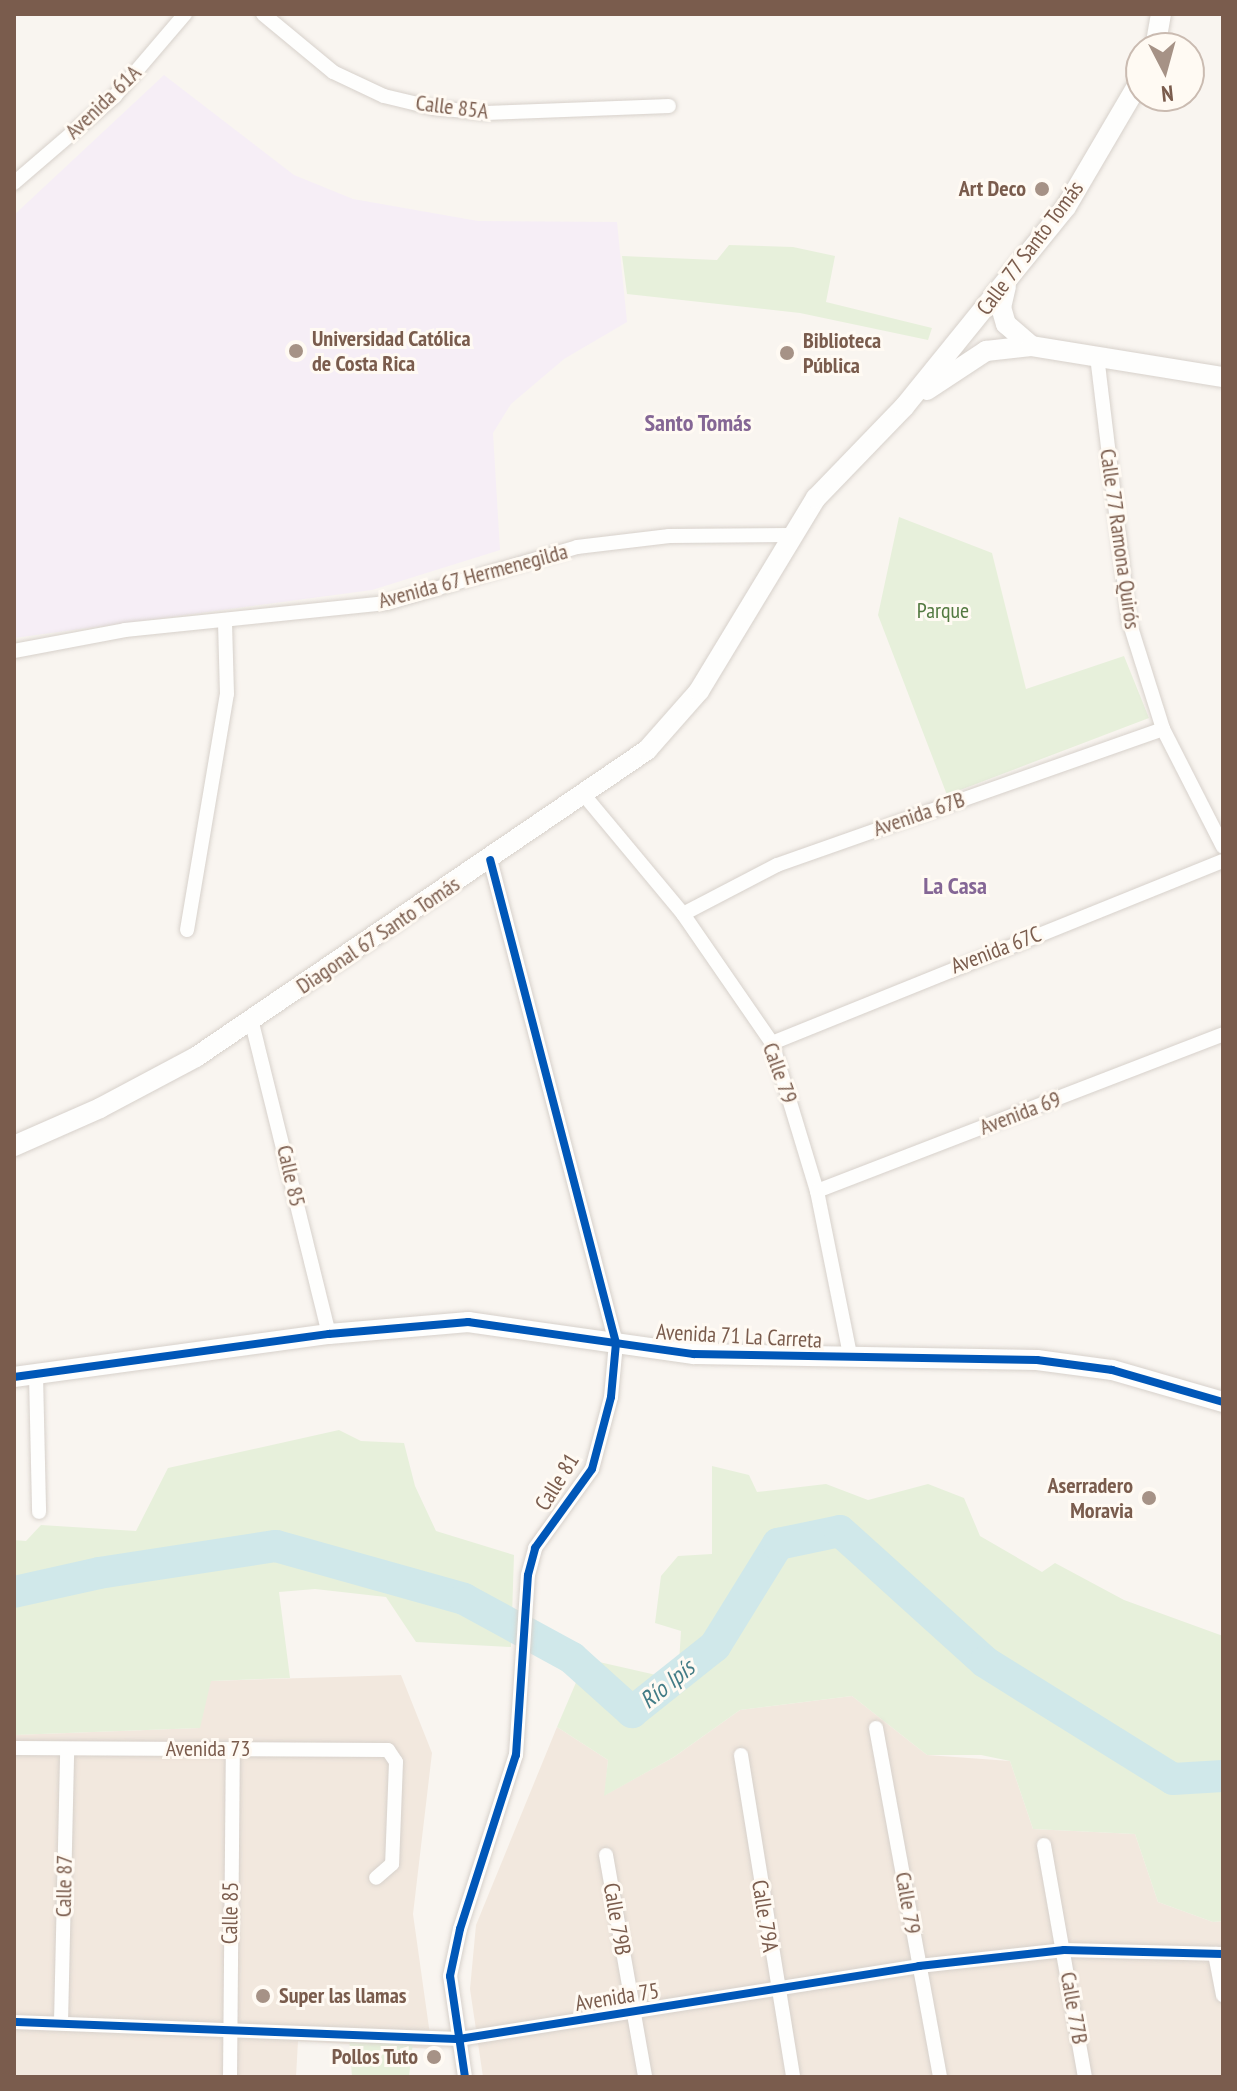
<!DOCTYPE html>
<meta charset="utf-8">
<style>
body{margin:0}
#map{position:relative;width:1237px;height:2091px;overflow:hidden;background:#f9f5f0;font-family:"PT Sans Narrow",sans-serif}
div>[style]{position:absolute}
.residential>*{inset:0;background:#f2e8de}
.education>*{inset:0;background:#f6eef6}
.green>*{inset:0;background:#e7f0db}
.river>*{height:32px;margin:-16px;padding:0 16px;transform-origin:16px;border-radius:16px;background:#d0e8ea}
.roads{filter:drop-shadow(0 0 2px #d7d1cb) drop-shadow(0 0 2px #d7d1cb)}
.street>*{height:14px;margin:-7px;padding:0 7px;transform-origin:7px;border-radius:7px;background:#fefefd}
.secondary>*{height:20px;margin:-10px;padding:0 10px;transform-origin:10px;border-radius:10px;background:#fefefd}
.cycleway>*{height:8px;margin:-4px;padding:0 4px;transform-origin:4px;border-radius:4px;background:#0057b8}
.dots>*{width:22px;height:22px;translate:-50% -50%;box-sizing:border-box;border:4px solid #fffaf3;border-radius:50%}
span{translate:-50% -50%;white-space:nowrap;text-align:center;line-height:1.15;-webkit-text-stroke:6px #fffaf3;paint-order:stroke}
.street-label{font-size:22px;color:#7a5c4d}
.poi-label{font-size:22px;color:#7a5c4d;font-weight:700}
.right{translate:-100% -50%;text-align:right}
.left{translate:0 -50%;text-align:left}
.park-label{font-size:22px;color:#537a41}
.neighbourhood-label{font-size:24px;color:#846695;font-weight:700}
.water-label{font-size:24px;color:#437c86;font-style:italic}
.frame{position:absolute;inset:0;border:16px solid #7a5c4d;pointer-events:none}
.north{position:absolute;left:1125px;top:32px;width:80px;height:80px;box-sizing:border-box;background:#fffaf3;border:2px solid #cabbb1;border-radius:50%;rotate:174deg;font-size:22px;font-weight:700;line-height:32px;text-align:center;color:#7a5c4d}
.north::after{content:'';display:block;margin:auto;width:28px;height:36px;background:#a69286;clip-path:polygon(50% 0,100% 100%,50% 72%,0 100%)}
</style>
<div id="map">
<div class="residential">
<div style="clip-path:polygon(401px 1675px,432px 1753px,413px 1914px,432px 2049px,298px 2041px,296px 2077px,14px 2077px,14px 1735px,199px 1728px,210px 1681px)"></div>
<div style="clip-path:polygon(852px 1696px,927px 1755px,1010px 1761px,1033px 1829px,1135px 1834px,1158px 1902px,1213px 1922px,1223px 1921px,1223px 2077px,483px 2077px,470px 1989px,476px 1925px,557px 1727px,608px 1760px,605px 1795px,674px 1757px,740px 1710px)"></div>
</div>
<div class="education">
<div style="clip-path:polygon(164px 75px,294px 175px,353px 199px,478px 221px,617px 222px,627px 322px,564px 359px,511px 404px,493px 433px,500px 550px,372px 590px,14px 638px,14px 215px)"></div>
</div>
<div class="green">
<div style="clip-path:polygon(729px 245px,793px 247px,835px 256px,826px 302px,932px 328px,928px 340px,800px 313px,627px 294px,622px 256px,717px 260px)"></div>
<div style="clip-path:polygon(899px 517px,992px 553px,1026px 689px,1124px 656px,1149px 718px,947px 795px,878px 615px)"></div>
<div style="clip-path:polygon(339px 1430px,361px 1441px,404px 1443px,415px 1486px,436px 1531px,514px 1555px,511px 1647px,416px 1642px,386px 1597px,315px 1589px,279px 1592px,290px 1678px,211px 1681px,200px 1728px,14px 1735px,14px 1540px,26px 1541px,41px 1525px,136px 1531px,168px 1468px)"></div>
<div style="clip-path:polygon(712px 1466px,749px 1475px,757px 1492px,826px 1484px,868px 1500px,928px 1484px,964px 1498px,980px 1536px,1042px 1572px,1055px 1563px,1124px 1600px,1223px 1636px,1223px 1921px,1213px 1922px,1158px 1902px,1135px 1834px,1033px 1829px,1010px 1761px,981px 1755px,927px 1755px,852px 1696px,740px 1710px,674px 1757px,604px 1796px,608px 1760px,557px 1727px,586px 1659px,665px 1677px,679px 1663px,681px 1631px,655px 1623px,661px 1576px,678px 1556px,712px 1554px)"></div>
<div style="clip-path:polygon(414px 2033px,409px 2077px,352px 2077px,349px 2037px)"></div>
</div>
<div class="river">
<div style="left:14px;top:1592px;width:87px;rotate:-12.6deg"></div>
<div style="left:99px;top:1573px;width:179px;rotate:-8.7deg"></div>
<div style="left:276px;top:1546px;width:195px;rotate:15.7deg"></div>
<div style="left:464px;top:1599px;width:123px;rotate:28.6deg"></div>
<div style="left:572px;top:1658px;width:81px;rotate:42deg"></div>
<div style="left:632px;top:1712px;width:106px;rotate:-38.5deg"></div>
<div style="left:715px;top:1646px;width:120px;rotate:-58.3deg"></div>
<div style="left:778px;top:1544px;width:63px;rotate:-11.8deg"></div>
<div style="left:840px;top:1531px;width:195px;rotate:42.1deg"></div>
<div style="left:985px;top:1662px;width:221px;rotate:31.9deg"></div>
<div style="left:1173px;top:1779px;width:50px;rotate:-3.4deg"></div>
</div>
<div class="roads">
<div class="street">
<div style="left:263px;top:14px;width:91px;rotate:39.6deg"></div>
<div style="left:333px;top:72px;width:56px;rotate:25.2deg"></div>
<div style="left:384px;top:96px;width:51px;rotate:13.5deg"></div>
<div style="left:434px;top:108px;width:52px;rotate:5.5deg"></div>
<div style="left:486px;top:113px;width:183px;rotate:-2.2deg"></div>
<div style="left:14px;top:183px;width:133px;rotate:-40.7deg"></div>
<div style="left:115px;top:96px;width:108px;rotate:-49.5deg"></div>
<div style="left:1097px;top:356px;width:267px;rotate:83.1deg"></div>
<div style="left:1129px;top:621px;width:113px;rotate:72.5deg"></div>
<div style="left:1163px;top:729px;width:132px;rotate:63deg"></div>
<div style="left:14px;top:651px;width:113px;rotate:-10.7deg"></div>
<div style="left:125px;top:630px;width:263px;rotate:-5.9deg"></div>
<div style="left:387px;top:603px;width:198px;rotate:-16.4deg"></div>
<div style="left:577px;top:547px;width:93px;rotate:-6.8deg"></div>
<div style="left:669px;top:536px;width:121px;rotate:-0.5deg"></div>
<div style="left:584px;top:795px;width:155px;rotate:50.2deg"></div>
<div style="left:683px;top:914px;width:157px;rotate:55.4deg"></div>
<div style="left:772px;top:1043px;width:155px;rotate:73.1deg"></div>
<div style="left:817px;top:1191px;width:171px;rotate:78.6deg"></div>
<div style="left:683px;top:914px;width:106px;rotate:-27.5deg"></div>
<div style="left:777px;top:865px;width:409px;rotate:-19.4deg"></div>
<div style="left:187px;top:930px;width:239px;rotate:-80.4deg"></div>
<div style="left:227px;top:694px;width:72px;rotate:-91.6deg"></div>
<div style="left:251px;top:1019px;width:325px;rotate:76.1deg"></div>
<div style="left:772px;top:1043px;width:486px;rotate:-22deg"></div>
<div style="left:817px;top:1191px;width:435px;rotate:-21.1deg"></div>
<div style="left:36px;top:1375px;width:137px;rotate:88.7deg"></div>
<div style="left:876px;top:1728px;width:355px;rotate:79.6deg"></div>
<div style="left:14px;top:1748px;width:374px;rotate:0.3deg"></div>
<div style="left:388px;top:1750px;width:14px;rotate:56deg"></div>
<div style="left:396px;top:1762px;width:102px;rotate:92.2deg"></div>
<div style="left:392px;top:1864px;width:21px;rotate:139deg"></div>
<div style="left:741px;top:1755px;width:326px;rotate:80.8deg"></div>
<div style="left:1044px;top:1845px;width:236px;rotate:80deg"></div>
<div style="left:606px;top:1855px;width:225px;rotate:80deg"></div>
<div style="left:1215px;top:1954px;width:42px;rotate:79deg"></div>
<div style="left:14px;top:2022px;width:445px;rotate:2.2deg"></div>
<div style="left:459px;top:2039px;width:466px;rotate:-9deg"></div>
<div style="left:919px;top:1966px;width:146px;rotate:-6.3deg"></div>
<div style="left:1064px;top:1950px;width:159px;rotate:1.4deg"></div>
<div style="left:61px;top:2023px;width:274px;rotate:-88.7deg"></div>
<div style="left:230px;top:2077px;width:328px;rotate:-89.5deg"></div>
<div style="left:465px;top:2077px;width:102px;rotate:-98.4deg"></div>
<div style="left:450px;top:1976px;width:48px;rotate:-78deg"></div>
<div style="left:460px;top:1929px;width:183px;rotate:-72.2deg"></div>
<div style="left:516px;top:1755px;width:180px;rotate:-86.2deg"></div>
<div style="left:528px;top:1575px;width:28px;rotate:-75deg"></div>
<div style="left:535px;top:1548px;width:97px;rotate:-54.2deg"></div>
<div style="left:592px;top:1469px;width:74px;rotate:-75.2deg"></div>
<div style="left:611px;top:1397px;width:54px;rotate:-84.7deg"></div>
<div style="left:616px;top:1343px;width:499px;rotate:-104.6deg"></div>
</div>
<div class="secondary">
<div style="left:1155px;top:48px;width:35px;rotate:-80deg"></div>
<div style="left:1006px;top:286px;width:22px;rotate:103deg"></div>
<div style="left:1001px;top:307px;width:18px;rotate:74deg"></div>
<div style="left:1006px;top:324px;width:33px;rotate:41deg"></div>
<div style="left:927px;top:390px;width:71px;rotate:-33.5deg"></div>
<div style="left:986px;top:351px;width:45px;rotate:-6.3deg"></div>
<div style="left:1031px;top:346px;width:194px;rotate:9.2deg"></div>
<div style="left:14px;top:1146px;width:94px;rotate:-23.8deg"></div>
<div style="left:100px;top:1108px;width:109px;rotate:-28deg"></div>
<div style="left:196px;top:1057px;width:546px;rotate:-34.24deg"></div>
<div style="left:647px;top:750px;width:79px;rotate:-48.6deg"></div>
<div style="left:699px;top:691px;width:226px;rotate:-58.8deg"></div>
<div style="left:816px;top:498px;width:127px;rotate:-46deg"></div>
<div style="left:904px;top:407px;width:257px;rotate:-51deg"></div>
<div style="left:1066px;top:207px;width:148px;rotate:-59.6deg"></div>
<div style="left:14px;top:1377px;width:318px;rotate:-7.8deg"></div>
<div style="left:329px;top:1334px;width:140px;rotate:-4.9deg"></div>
<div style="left:468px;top:1322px;width:228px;rotate:8.1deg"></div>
<div style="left:694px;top:1354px;width:343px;rotate:1deg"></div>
<div style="left:1037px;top:1360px;width:76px;rotate:7.6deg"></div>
<div style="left:1112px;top:1370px;width:116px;rotate:16.1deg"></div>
</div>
</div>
<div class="cycleway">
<div style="left:14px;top:1377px;width:318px;rotate:-7.8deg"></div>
<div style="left:329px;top:1334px;width:140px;rotate:-4.9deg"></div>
<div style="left:468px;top:1322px;width:228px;rotate:8.1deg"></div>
<div style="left:694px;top:1354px;width:343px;rotate:1deg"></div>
<div style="left:1037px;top:1360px;width:76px;rotate:7.6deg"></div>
<div style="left:1112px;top:1370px;width:116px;rotate:16.1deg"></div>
<div style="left:14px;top:2022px;width:445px;rotate:2.2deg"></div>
<div style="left:459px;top:2039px;width:466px;rotate:-9deg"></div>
<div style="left:919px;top:1966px;width:146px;rotate:-6.3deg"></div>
<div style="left:1064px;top:1950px;width:159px;rotate:1.4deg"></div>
<div style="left:465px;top:2077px;width:102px;rotate:-98.4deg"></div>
<div style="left:450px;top:1976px;width:48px;rotate:-78deg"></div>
<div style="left:460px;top:1929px;width:183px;rotate:-72.2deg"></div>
<div style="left:516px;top:1755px;width:180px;rotate:-86.2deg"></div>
<div style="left:528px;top:1575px;width:28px;rotate:-75deg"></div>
<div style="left:535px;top:1548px;width:97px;rotate:-54.2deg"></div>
<div style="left:592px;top:1469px;width:74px;rotate:-75.2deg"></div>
<div style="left:611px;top:1397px;width:54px;rotate:-84.7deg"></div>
<div style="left:616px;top:1343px;width:499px;rotate:-104.6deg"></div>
</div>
<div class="dots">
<div style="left:1042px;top:189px;background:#a69286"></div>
<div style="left:296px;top:351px;background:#a69286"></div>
<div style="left:787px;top:353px;background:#a69286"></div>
<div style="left:1149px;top:1498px;background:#a69286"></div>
<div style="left:263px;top:1996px;background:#a69286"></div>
<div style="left:434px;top:2057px;background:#a69286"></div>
</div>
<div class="street-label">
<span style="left:103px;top:102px;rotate:-44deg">Avenida 61A</span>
<span style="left:452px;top:107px;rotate:7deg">Calle 85A</span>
<span style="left:1030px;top:248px;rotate:-53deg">Calle 77 Santo Tomás</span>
<span style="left:1120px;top:539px;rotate:82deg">Calle 77 Ramona Quirós</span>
<span style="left:473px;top:576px;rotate:-15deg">Avenida 67 Hermenegilda</span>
<span style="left:919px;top:814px;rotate:-19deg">Avenida 67B</span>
<span style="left:378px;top:935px;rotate:-34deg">Diagonal 67 Santo Tomás</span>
<span style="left:996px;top:950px;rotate:-21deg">Avenida 67C</span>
<span style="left:780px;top:1073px;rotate:70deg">Calle 79</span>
<span style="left:1020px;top:1113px;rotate:-21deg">Avenida 69</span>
<span style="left:291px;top:1176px;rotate:77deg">Calle 85</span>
<span style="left:739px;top:1336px;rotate:3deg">Avenida 71 La Carreta</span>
<span style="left:557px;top:1482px;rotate:-58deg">Calle 81</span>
<span style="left:208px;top:1749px">Avenida 73</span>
<span style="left:64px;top:1886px;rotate:-89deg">Calle 87</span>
<span style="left:908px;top:1903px;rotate:80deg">Calle 79</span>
<span style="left:230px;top:1913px;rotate:-89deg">Calle 85</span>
<span style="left:765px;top:1916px;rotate:81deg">Calle 79A</span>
<span style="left:617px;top:1919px;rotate:80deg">Calle 79B</span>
<span style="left:617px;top:1997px;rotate:-9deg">Avenida 75</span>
<span style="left:1074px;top:2008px;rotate:80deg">Calle 77B</span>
</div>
<div class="poi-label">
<span class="right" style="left:1026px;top:189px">Art Deco</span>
<span class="left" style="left:312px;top:351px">Universidad Católica<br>de Costa Rica</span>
<span class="left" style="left:803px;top:353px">Biblioteca<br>Pública</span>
<span class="right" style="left:1133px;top:1498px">Aserradero<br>Moravia</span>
<span class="left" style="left:279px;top:1996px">Super las llamas</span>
<span class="right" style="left:418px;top:2057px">Pollos Tuto</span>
</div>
<div class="park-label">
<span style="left:943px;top:611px">Parque</span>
</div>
<div class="neighbourhood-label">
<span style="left:698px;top:423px">Santo Tomás</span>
<span style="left:955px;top:886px">La Casa</span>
</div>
<div class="water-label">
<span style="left:667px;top:1684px;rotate:-39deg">Río Ipís</span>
</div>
<div class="frame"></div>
<div class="north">N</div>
</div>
